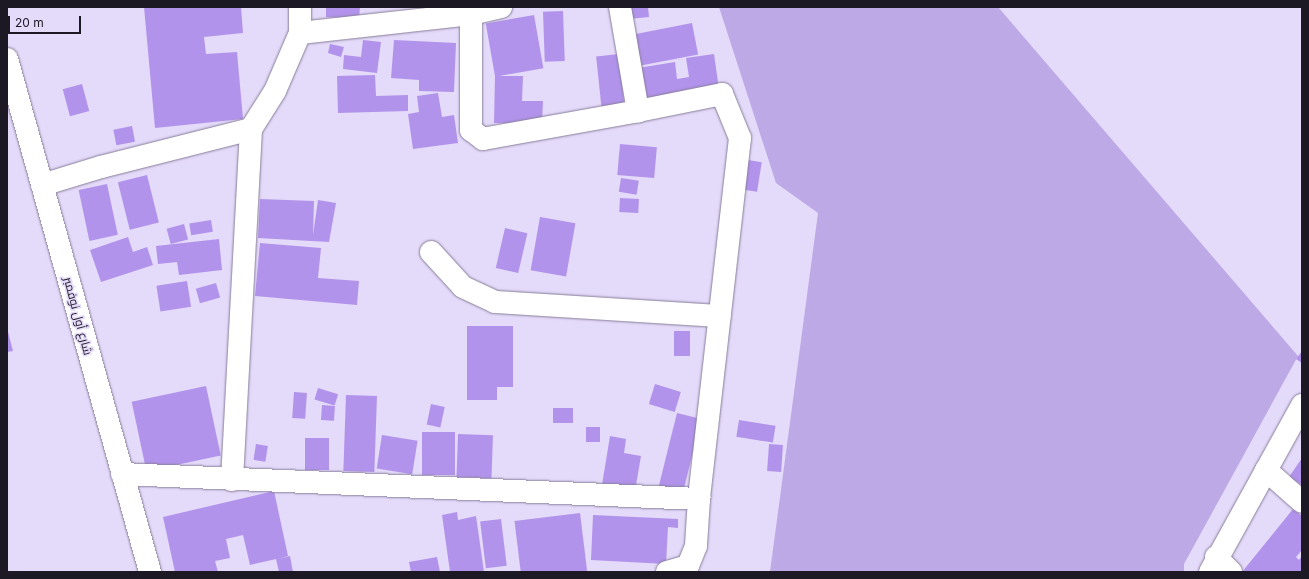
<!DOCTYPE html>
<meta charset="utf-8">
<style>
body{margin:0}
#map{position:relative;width:1309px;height:579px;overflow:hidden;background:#e4daf9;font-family:Inter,Cairo,sans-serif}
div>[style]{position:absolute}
.green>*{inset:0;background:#bda9e5}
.building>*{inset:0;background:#b293eb;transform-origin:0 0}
.roads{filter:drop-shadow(0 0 1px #877e9a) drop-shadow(0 0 1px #877e9a)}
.minor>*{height:22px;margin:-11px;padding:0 11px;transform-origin:11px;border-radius:11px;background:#fff}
.major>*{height:22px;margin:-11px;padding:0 11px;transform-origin:11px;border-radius:11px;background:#fff}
span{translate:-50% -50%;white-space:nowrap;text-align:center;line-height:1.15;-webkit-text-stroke:3px #e4daf9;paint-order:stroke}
.street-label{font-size:12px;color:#1d1924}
.frame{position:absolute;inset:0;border:8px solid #1d1924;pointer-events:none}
.scale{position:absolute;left:8px;top:16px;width:73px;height:18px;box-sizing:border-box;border:2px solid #1d1924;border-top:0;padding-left:5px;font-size:12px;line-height:14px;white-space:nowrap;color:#1d1924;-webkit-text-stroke:3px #e4daf9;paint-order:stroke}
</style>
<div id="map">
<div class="green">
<div style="clip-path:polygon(719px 7px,998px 7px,1298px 356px,1184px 564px,1184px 572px,770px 572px,818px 213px,776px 183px)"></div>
</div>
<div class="building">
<div style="clip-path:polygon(144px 7px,241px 7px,243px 33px,204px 37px,206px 54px,237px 52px,243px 119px,155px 128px)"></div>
<div style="clip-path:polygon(326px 7px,360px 7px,359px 19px,326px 17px)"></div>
<div style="clip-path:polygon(627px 7px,648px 7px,649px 17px,629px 19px)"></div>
<div style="left:563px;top:11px;width:50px;height:20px;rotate:88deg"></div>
<div style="left:534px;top:15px;width:54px;height:49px;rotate:80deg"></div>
<div style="left:692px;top:23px;width:32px;height:61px;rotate:79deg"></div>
<div style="clip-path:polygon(363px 40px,381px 42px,377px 73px,343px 69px,344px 55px,361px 57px)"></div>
<div style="clip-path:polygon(394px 40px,456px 43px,454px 92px,419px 91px,419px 80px,391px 78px)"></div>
<div style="clip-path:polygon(330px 44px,344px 47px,341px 57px,328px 53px)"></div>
<div style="left:619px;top:54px;width:51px;height:23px;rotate:84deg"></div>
<div style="clip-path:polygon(714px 54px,719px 89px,643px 100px,638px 68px,675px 62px,677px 79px,689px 77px,686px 58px)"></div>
<div style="clip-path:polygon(375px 75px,376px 96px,408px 95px,408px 111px,338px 113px,337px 76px)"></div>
<div style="clip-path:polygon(495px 76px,523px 76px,522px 101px,543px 101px,542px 124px,494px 123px)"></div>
<div style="left:82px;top:84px;width:28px;height:20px;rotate:75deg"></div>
<div style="clip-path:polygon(438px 93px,442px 117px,454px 115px,458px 143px,413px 149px,408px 114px,419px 112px,417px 96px)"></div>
<div style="left:132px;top:126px;width:16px;height:19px;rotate:79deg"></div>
<div style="left:620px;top:144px;width:37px;height:31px;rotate:5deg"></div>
<div style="left:742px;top:159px;width:20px;height:30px;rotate:9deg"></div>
<div style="left:147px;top:175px;width:49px;height:30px;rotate:76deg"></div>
<div style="left:621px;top:178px;width:18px;height:14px;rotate:9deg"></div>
<div style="left:107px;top:184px;width:52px;height:29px;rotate:78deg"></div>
<div style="left:620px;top:198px;width:19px;height:14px;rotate:3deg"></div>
<div style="clip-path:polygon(260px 199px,314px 201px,313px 235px,318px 200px,336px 203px,329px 242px,258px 238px)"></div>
<div style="left:540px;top:217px;width:36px;height:54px;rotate:10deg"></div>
<div style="left:211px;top:220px;width:12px;height:22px;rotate:81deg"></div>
<div style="left:184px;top:224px;width:16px;height:18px;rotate:75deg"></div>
<div style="left:505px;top:228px;width:23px;height:41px;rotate:13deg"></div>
<div style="clip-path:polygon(128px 237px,133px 252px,147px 247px,153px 265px,101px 282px,90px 250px)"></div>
<div style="clip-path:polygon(219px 239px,222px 270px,179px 275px,177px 262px,158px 264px,156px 246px)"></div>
<div style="clip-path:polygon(260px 243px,321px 248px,318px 278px,359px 281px,357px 305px,255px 296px)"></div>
<div style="left:187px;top:281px;width:26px;height:31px;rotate:81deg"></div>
<div style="left:216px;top:283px;width:15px;height:21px;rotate:74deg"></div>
<div style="clip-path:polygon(467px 326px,513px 326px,513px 387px,497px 387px,497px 400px,467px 400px)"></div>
<div style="clip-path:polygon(7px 328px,13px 351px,7px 352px)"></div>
<div style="left:674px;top:331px;width:16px;height:25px"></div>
<div style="clip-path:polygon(1302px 351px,1302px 363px,1296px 359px)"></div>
<div style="left:655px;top:384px;width:27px;height:21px;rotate:17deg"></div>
<div style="left:206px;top:386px;width:71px;height:76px;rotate:78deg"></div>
<div style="left:318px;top:388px;width:21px;height:12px;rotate:17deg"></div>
<div style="left:294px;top:392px;width:13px;height:26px;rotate:4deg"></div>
<div style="left:346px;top:395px;width:31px;height:76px;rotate:2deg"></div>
<div style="left:431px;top:404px;width:14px;height:21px;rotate:12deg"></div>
<div style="left:322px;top:405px;width:13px;height:15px;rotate:4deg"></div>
<div style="left:553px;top:408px;width:20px;height:15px"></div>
<div style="left:677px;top:413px;width:25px;height:76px;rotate:14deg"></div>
<div style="left:739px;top:420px;width:37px;height:17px;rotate:9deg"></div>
<div style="left:586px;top:427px;width:14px;height:15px"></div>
<div style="left:422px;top:432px;width:33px;height:43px"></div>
<div style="left:458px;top:434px;width:35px;height:43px;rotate:2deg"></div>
<div style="left:382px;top:435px;width:36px;height:34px;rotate:9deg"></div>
<div style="clip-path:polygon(610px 436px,626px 439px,624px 453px,641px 456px,635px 491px,602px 485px)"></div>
<div style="left:305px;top:438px;width:24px;height:32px"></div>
<div style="left:256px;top:444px;width:12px;height:16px;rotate:9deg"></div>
<div style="left:769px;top:444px;width:14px;height:27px;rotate:4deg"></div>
<div style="clip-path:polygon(1302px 458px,1302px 485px,1289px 477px)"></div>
<div style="clip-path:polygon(274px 491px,288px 556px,279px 559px,290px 556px,293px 572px,279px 572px,276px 559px,250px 565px,243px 535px,226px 539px,230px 558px,215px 561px,218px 572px,175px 572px,163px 517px)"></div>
<div style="clip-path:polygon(1293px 509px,1302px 516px,1302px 550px,1296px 557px,1299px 560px,1302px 556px,1302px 572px,1242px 572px)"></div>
<div style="clip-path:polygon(457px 512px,458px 520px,476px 516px,484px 572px,450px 572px,442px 515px)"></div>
<div style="left:580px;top:513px;width:59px;height:66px;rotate:83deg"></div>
<div style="clip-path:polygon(593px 515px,678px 519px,678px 528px,668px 527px,666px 564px,591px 560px)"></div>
<div style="left:501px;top:519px;width:47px;height:21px;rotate:83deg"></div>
<div style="clip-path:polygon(437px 557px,440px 572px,411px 572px,409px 562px)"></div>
</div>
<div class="roads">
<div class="minor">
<div style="left:620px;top:7px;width:106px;rotate:80.2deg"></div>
<div style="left:638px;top:111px;width:86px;rotate:-11.4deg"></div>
<div style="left:722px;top:94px;width:48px;rotate:67.8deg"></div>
<div style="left:740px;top:138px;width:363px;rotate:96.5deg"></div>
<div style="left:471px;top:14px;width:116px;rotate:90deg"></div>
<div style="left:471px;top:130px;width:15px;rotate:37deg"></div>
<div style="left:483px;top:139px;width:158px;rotate:-10.2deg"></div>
<div style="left:300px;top:33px;width:172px;rotate:-6.3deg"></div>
<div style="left:471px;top:14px;width:31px;rotate:-13deg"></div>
<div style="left:42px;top:185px;width:62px;rotate:-17deg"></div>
<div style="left:101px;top:167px;width:155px;rotate:-14.2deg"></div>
<div style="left:251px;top:129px;width:45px;rotate:-57.7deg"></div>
<div style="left:275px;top:91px;width:63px;rotate:-66.7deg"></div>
<div style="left:300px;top:33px;width:26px;rotate:-90deg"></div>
<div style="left:431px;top:252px;width:47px;rotate:47.6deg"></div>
<div style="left:463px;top:287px;width:35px;rotate:25deg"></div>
<div style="left:495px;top:302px;width:225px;rotate:3.6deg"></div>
<div style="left:1266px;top:470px;width:48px;rotate:41.6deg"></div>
<div style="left:122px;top:474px;width:578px;rotate:2.48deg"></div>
<div style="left:699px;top:499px;width:47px;rotate:93.7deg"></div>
<div style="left:696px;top:546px;width:22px;rotate:112deg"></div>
<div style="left:688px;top:566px;width:22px;rotate:164deg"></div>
<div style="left:232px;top:480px;width:352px;rotate:-86.9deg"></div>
<div style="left:1216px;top:557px;width:21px;rotate:45deg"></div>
<div style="left:1210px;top:572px;width:191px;rotate:-61.1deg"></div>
</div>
<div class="major">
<div style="left:7px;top:59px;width:533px;rotate:74.42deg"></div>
</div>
</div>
<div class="street-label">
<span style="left:78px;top:316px;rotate:75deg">شارع أول نوفمبر</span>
</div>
<div class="frame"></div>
<div class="scale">20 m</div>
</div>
